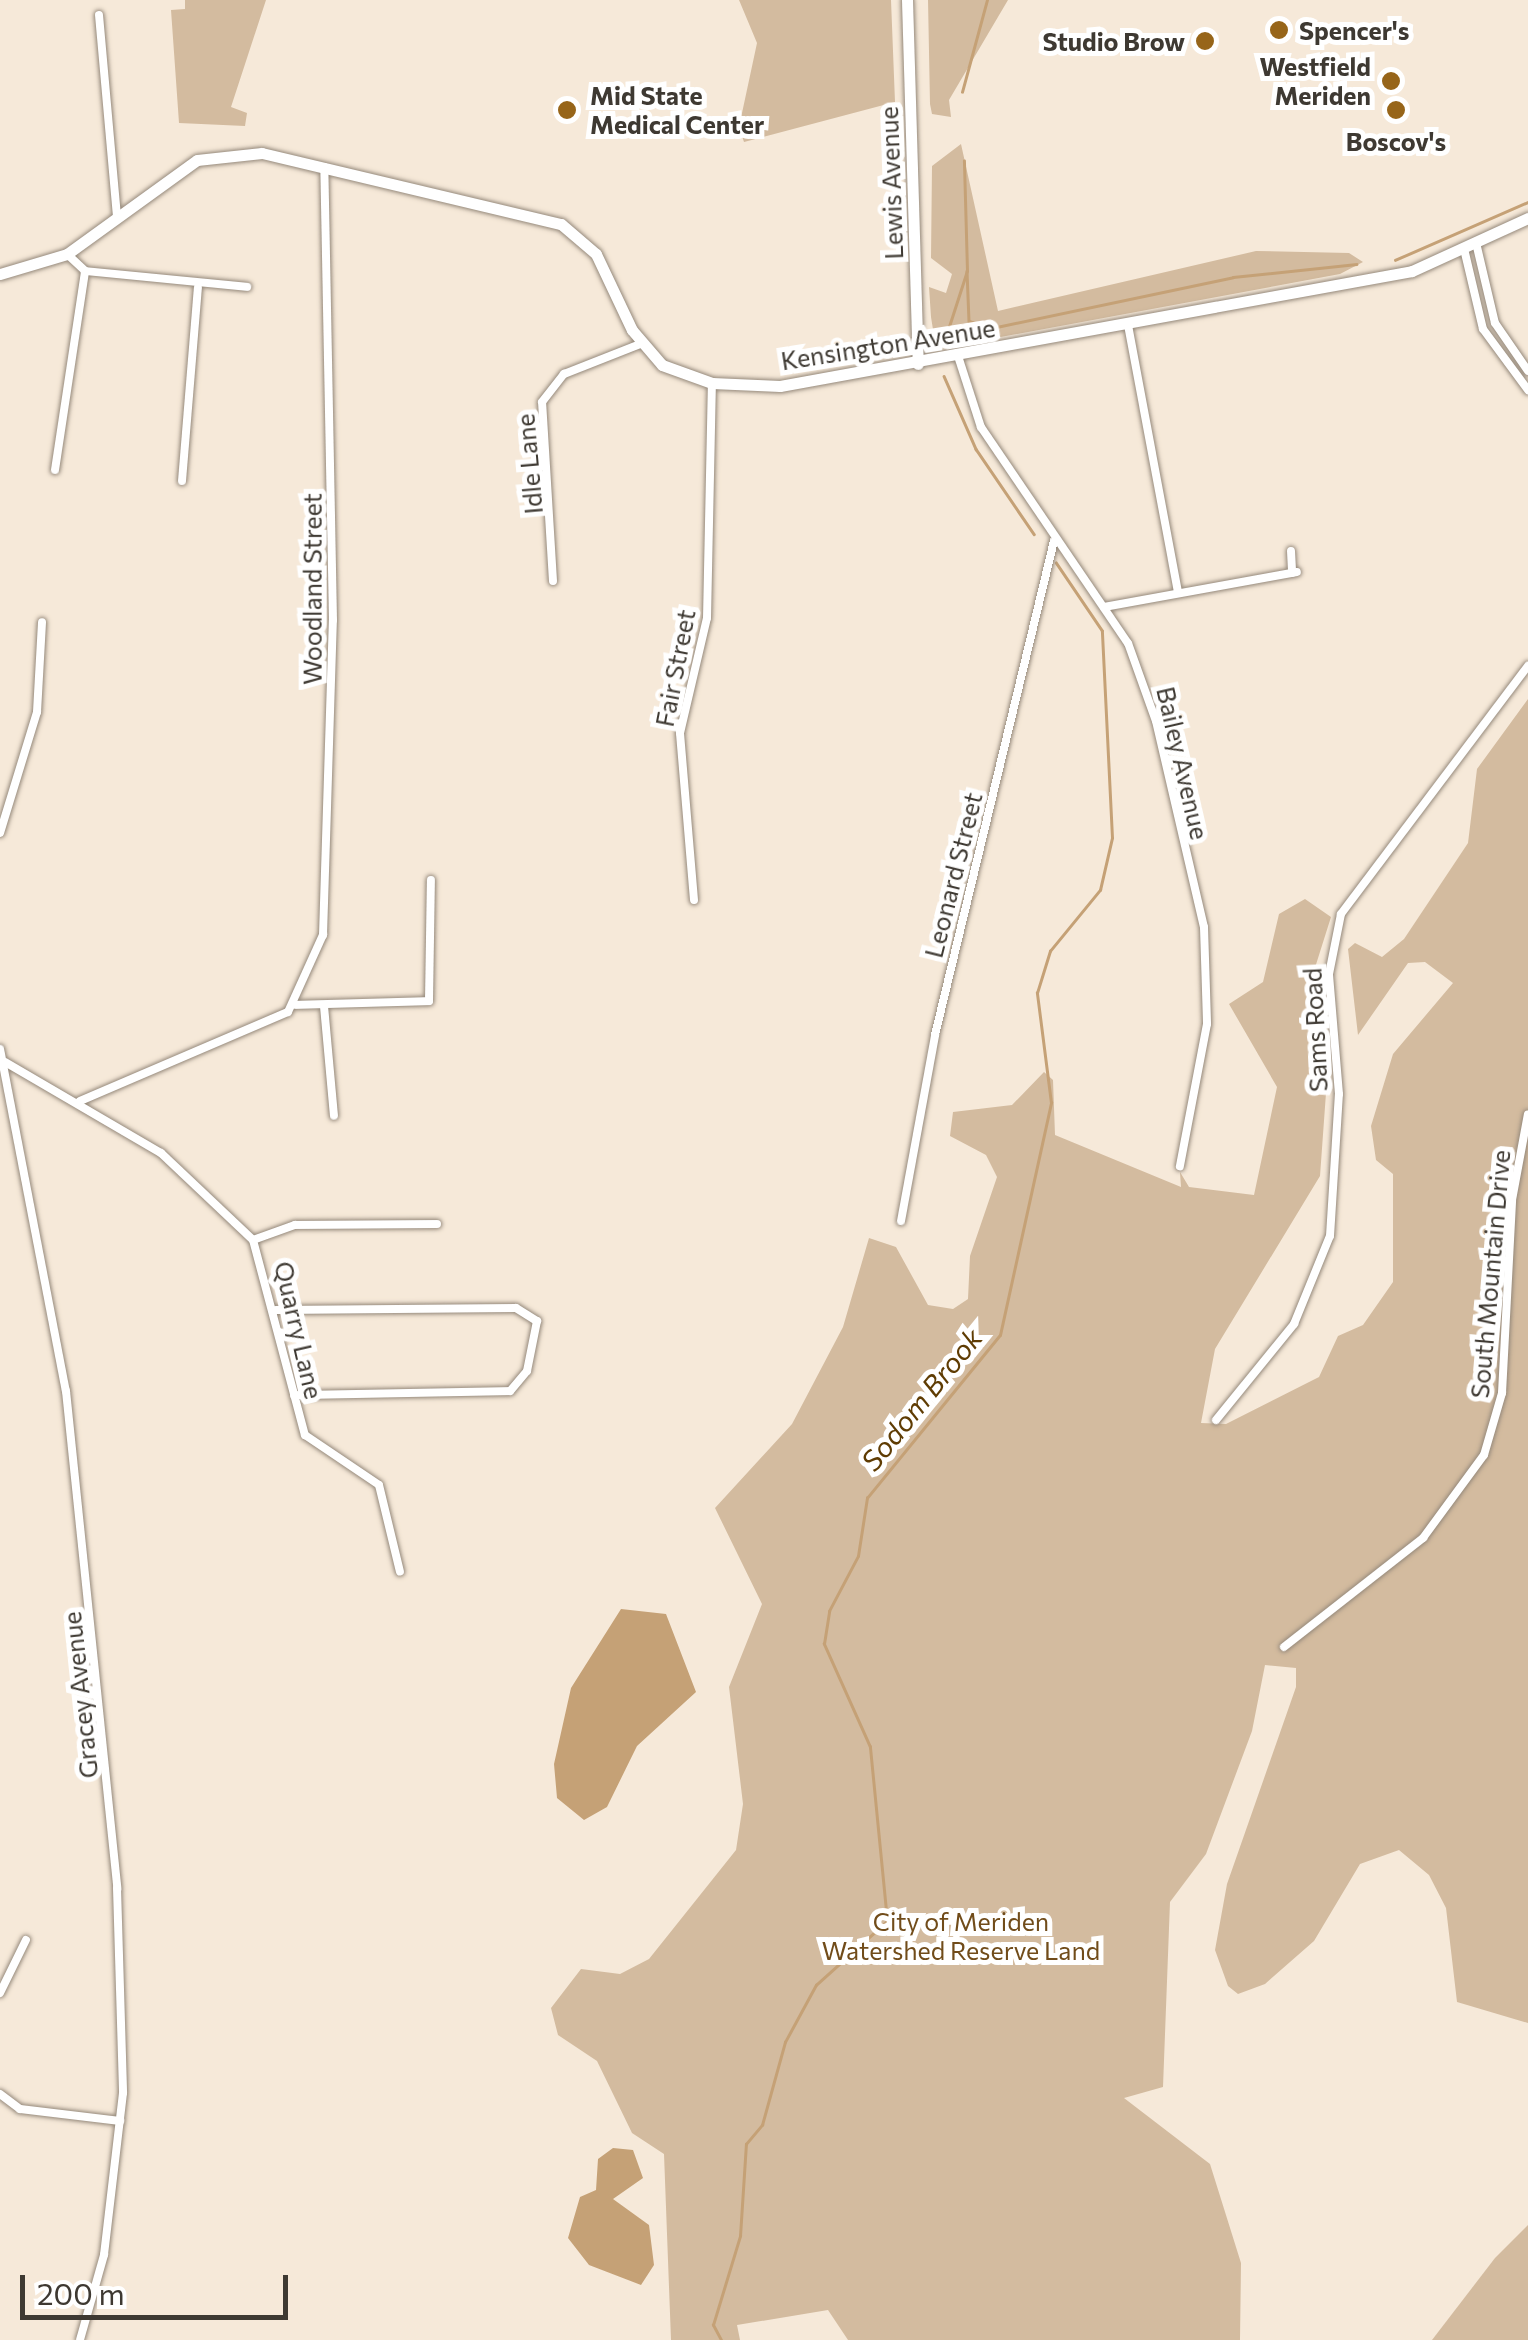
<!DOCTYPE html>
<style>
body{margin:0}
#map{position:relative;width:1528px;height:2340px;overflow:hidden;background:#f6e9d9;font-family:Commissioner,sans-serif}
div>[style]{position:absolute}
.green>*{inset:0;background:#d3bb9f}
.water>*{inset:0;background:#c5a176}
.stream>*{height:2.5px;margin:-1.25px;padding:0 1.25px;transform-origin:1.25px;border-radius:1.25px;background:#c5a176}
.roads{filter:drop-shadow(0 0 2px #95897b) drop-shadow(0 0 2px #95897b)}
.street>*{height:8px;margin:-4px;padding:0 4px;transform-origin:4px;border-radius:4px;background:#fff}
.secondary>*{height:11px;margin:-5.5px;padding:0 5.5px;transform-origin:5.5px;border-radius:5.5px;background:#fff}
.dots>*{width:28px;height:28px;translate:-50% -50%;box-sizing:border-box;border:5px solid #fff;border-radius:50%}
span{translate:-50% -50%;white-space:nowrap;text-align:center;line-height:1.15;-webkit-text-stroke:10px #fff;paint-order:stroke}
.poi-label{font-size:25px;color:#3e3932;font-weight:700}
.left{translate:0 -50%;text-align:left}
.right{translate:-100% -50%;text-align:right}
.street-label{font-size:25px;color:#3e3932}
.park-label{font-size:25px;color:#714c1a}
.water-label{font-size:28px;color:#5f3c03;font-style:italic}
.scale{position:absolute;left:20px;top:2275px;width:268px;height:45px;box-sizing:border-box;border:5px solid #3e3932;border-top:0;padding-left:12px;font-size:30px;line-height:35px;white-space:nowrap;color:#3e3932;-webkit-text-stroke:8px #fff;paint-order:stroke}
</style>
<div id="map">
<div class="green">
<div style="clip-path:polygon(185px 0,266px 0,231px 107px,247px 113px,245px 126px,179px 123px,171px 10px,185px 9px)"></div>
<div style="clip-path:polygon(739px 0,891px 0,895px 102px,744px 142px,739px 127px,757px 43px)"></div>
<div style="clip-path:polygon(928px 0,1008px 0,949px 100px,951px 117px,932px 114px,930px 104px)"></div>
<div style="clip-path:polygon(961px 144px,998px 311px,1256px 251px,1349px 253px,1363px 262px,1340px 274px,947px 347px,935px 342px,931px 317px,929px 287px,946px 293px,952px 274px,931px 258px,932px 166px)"></div>
<div style="clip-path:polygon(1528px 699px,1528px 2023px,1457px 2002px,1446px 1908px,1429px 1875px,1399px 1850px,1360px 1864px,1314px 1941px,1265px 1984px,1238px 1994px,1228px 1986px,1215px 1950px,1227px 1884px,1296px 1687px,1296px 1668px,1265px 1665px,1252px 1731px,1206px 1854px,1170px 1902px,1163px 2087px,1124px 2098px,1210px 2164px,1241px 2263px,1240px 2340px,848px 2340px,828px 2310px,737px 2325px,740px 2340px,671px 2340px,664px 2154px,632px 2133px,597px 2061px,558px 2035px,551px 2008px,581px 1969px,620px 1974px,649px 1959px,736px 1850px,743px 1804px,729px 1687px,762px 1604px,715px 1508px,792px 1424px,843px 1327px,869px 1238px,896px 1247px,928px 1305px,953px 1309px,968px 1299px,970px 1256px,997px 1177px,986px 1155px,950px 1136px,953px 1112px,1012px 1105px,1044px 1072px,1053px 1080px,1055px 1135px,1181px 1187px,1180px 1172px,1189px 1187px,1254px 1195px,1277px 1087px,1229px 1004px,1263px 982px,1279px 914px,1305px 899px,1331px 917px,1313px 974px,1326px 1093px,1320px 1176px,1215px 1349px,1201px 1423px,1226px 1424px,1319px 1377px,1338px 1336px,1363px 1325px,1393px 1282px,1393px 1174px,1376px 1160px,1371px 1126px,1393px 1054px,1453px 983px,1425px 962px,1408px 963px,1358px 1035px,1348px 949px,1355px 943px,1382px 957px,1404px 939px,1468px 843px,1477px 769px)"></div>
<div style="clip-path:polygon(1528px 2225px,1528px 2340px,1432px 2340px,1495px 2258px)"></div>
</div>
<div class="water">
<div style="clip-path:polygon(621px 1609px,666px 1614px,696px 1692px,637px 1746px,607px 1807px,584px 1820px,557px 1798px,554px 1764px,571px 1688px)"></div>
<div style="clip-path:polygon(613px 2148px,633px 2150px,643px 2178px,613px 2199px,649px 2225px,654px 2265px,641px 2285px,589px 2265px,568px 2238px,580px 2197px,596px 2190px,598px 2159px)"></div>
</div>
<div class="stream">
<div style="left:962px;top:92px;width:95px;rotate:-74.8deg"></div>
<div style="left:1395px;top:260px;width:145px;rotate:-23.6deg"></div>
<div style="left:967px;top:271px;width:50px;rotate:87.7deg"></div>
<div style="left:969px;top:321px;width:24px;rotate:17deg"></div>
<div style="left:992px;top:328px;width:246px;rotate:-11.9deg"></div>
<div style="left:1233px;top:277px;width:124px;rotate:-6deg"></div>
<div style="left:945px;top:339px;width:71px;rotate:-72.1deg"></div>
<div style="left:967px;top:271px;width:110px;rotate:-91.6deg"></div>
<div style="left:944px;top:376px;width:80px;rotate:66.3deg"></div>
<div style="left:976px;top:449px;width:103px;rotate:55.7deg"></div>
<div style="left:721px;top:2340px;width:17px;rotate:-118deg"></div>
<div style="left:713px;top:2325px;width:93px;rotate:-73.1deg"></div>
<div style="left:740px;top:2236px;width:92px;rotate:-86.3deg"></div>
<div style="left:746px;top:2144px;width:25px;rotate:-50deg"></div>
<div style="left:762px;top:2125px;width:86px;rotate:-74.5deg"></div>
<div style="left:785px;top:2042px;width:65px;rotate:-61.5deg"></div>
<div style="left:816px;top:1985px;width:96px;rotate:-42deg"></div>
<div style="left:887px;top:1921px;width:175px;rotate:-95.6deg"></div>
<div style="left:870px;top:1747px;width:113px;rotate:-114.1deg"></div>
<div style="left:824px;top:1644px;width:33px;rotate:-81deg"></div>
<div style="left:829px;top:1611px;width:62px;rotate:-62.2deg"></div>
<div style="left:858px;top:1556px;width:59px;rotate:-81.2deg"></div>
<div style="left:867px;top:1498px;width:210px;rotate:-50.8deg"></div>
<div style="left:1000px;top:1335px;width:238px;rotate:-77.6deg"></div>
<div style="left:1051px;top:1103px;width:111px;rotate:-97.3deg"></div>
<div style="left:1037px;top:993px;width:44px;rotate:-72.8deg"></div>
<div style="left:1050px;top:951px;width:79px;rotate:-50.7deg"></div>
<div style="left:1100px;top:890px;width:53px;rotate:-77deg"></div>
<div style="left:1112px;top:838px;width:207px;rotate:-92.8deg"></div>
<div style="left:1102px;top:631px;width:82px;rotate:-124.1deg"></div>
</div>
<div class="roads">
<div class="street">
<div style="left:99px;top:15px;width:202px;rotate:84.9deg"></div>
<div style="left:1477px;top:247px;width:78px;rotate:76.7deg"></div>
<div style="left:1495px;top:323px;width:58px;rotate:55.5deg"></div>
<div style="left:1465px;top:253px;width:78px;rotate:76.7deg"></div>
<div style="left:1483px;top:329px;width:76px;rotate:53.6deg"></div>
<div style="left:67px;top:254px;width:25px;rotate:43deg"></div>
<div style="left:85px;top:271px;width:163px;rotate:5.6deg"></div>
<div style="left:1128px;top:325px;width:272px;rotate:79.4deg"></div>
<div style="left:958px;top:356px;width:75px;rotate:72.1deg"></div>
<div style="left:981px;top:427px;width:261px;rotate:55.8deg"></div>
<div style="left:1128px;top:643px;width:83px;rotate:70.3deg"></div>
<div style="left:1156px;top:721px;width:212px;rotate:76.9deg"></div>
<div style="left:1204px;top:927px;width:97px;rotate:88.2deg"></div>
<div style="left:1207px;top:1024px;width:145px;rotate:100.8deg"></div>
<div style="left:55px;top:470px;width:201px;rotate:-81.4deg"></div>
<div style="left:182px;top:481px;width:194px;rotate:-85.3deg"></div>
<div style="left:1291px;top:551px;width:22px;rotate:87deg"></div>
<div style="left:553px;top:581px;width:179px;rotate:-93.5deg"></div>
<div style="left:542px;top:402px;width:36px;rotate:-52deg"></div>
<div style="left:564px;top:374px;width:82px;rotate:-21.5deg"></div>
<div style="left:1104px;top:607px;width:196px;rotate:-10.3deg"></div>
<div style="left:0;top:833px;width:127px;rotate:-73deg"></div>
<div style="left:37px;top:712px;width:90px;rotate:-86.8deg"></div>
<div style="left:694px;top:900px;width:168px;rotate:-94.8deg"></div>
<div style="left:680px;top:733px;width:118px;rotate:-76.8deg"></div>
<div style="left:707px;top:618px;width:235px;rotate:-88.8deg"></div>
<div style="left:296px;top:1005px;width:133px;rotate:-1.7deg"></div>
<div style="left:429px;top:1001px;width:121px;rotate:-89.1deg"></div>
<div style="left:324px;top:1006px;width:110px;rotate:84.8deg"></div>
<div style="left:0;top:1049px;width:348px;rotate:79.1deg"></div>
<div style="left:66px;top:1391px;width:500px;rotate:84.1deg"></div>
<div style="left:117px;top:1888px;width:205px;rotate:88.3deg"></div>
<div style="left:123px;top:2093px;width:163px;rotate:96.7deg"></div>
<div style="left:104px;top:2255px;width:88px;rotate:105.8deg"></div>
<div style="left:5px;top:1062px;width:181px;rotate:30.3deg"></div>
<div style="left:161px;top:1153px;width:127px;rotate:43.4deg"></div>
<div style="left:253px;top:1240px;width:202px;rotate:75.1deg"></div>
<div style="left:305px;top:1435px;width:89px;rotate:34deg"></div>
<div style="left:379px;top:1485px;width:89px;rotate:76.4deg"></div>
<div style="left:80px;top:1101px;width:226px;rotate:-23.2deg"></div>
<div style="left:288px;top:1012px;width:85px;rotate:-65.6deg"></div>
<div style="left:323px;top:935px;width:315px;rotate:-88.2deg"></div>
<div style="left:333px;top:620px;width:453px;rotate:-91.1deg"></div>
<div style="left:901px;top:1221px;width:189px;rotate:-79.6deg"></div>
<div style="left:935px;top:1035px;width:508px;rotate:-76.46deg"></div>
<div style="left:253px;top:1240px;width:45px;rotate:-19.7deg"></div>
<div style="left:295px;top:1225px;width:142px;rotate:-0.4deg"></div>
<div style="left:276px;top:1310px;width:240px;rotate:-0.5deg"></div>
<div style="left:516px;top:1308px;width:25px;rotate:32deg"></div>
<div style="left:537px;top:1321px;width:51px;rotate:101.3deg"></div>
<div style="left:527px;top:1371px;width:26px;rotate:130deg"></div>
<div style="left:510px;top:1391px;width:216px;rotate:178.9deg"></div>
<div style="left:1216px;top:1420px;width:124px;rotate:-50.9deg"></div>
<div style="left:1294px;top:1324px;width:95px;rotate:-67.8deg"></div>
<div style="left:1330px;top:1236px;width:142px;rotate:-86.4deg"></div>
<div style="left:1339px;top:1094px;width:120px;rotate:-94.8deg"></div>
<div style="left:1329px;top:974px;width:61px;rotate:-78.7deg"></div>
<div style="left:1341px;top:914px;width:311px;rotate:-53deg"></div>
<div style="left:1284px;top:1647px;width:177px;rotate:-38.1deg"></div>
<div style="left:1423px;top:1538px;width:103px;rotate:-53.7deg"></div>
<div style="left:1484px;top:1455px;width:65px;rotate:-73.8deg"></div>
<div style="left:1502px;top:1393px;width:193px;rotate:-87deg"></div>
<div style="left:1512px;top:1200px;width:87px;rotate:-79.5deg"></div>
<div style="left:0;top:1993px;width:59px;rotate:-63.9deg"></div>
<div style="left:0;top:2094px;width:25px;rotate:37deg"></div>
<div style="left:20px;top:2109px;width:101px;rotate:6.8deg"></div>
</div>
<div class="secondary">
<div style="left:907px;top:0;width:364px;rotate:88.3deg"></div>
<div style="left:0;top:274px;width:70px;rotate:-16.6deg"></div>
<div style="left:67px;top:254px;width:160px;rotate:-35.9deg"></div>
<div style="left:197px;top:160px;width:65px;rotate:-6.1deg"></div>
<div style="left:262px;top:153px;width:307px;rotate:13.4deg"></div>
<div style="left:561px;top:224px;width:46px;rotate:40.6deg"></div>
<div style="left:596px;top:254px;width:84px;rotate:64.7deg"></div>
<div style="left:632px;top:330px;width:46px;rotate:49.4deg"></div>
<div style="left:662px;top:365px;width:53px;rotate:19.8deg"></div>
<div style="left:712px;top:383px;width:68px;rotate:2.5deg"></div>
<div style="left:780px;top:386px;width:642px;rotate:-10.31deg"></div>
<div style="left:1412px;top:271px;width:128px;rotate:-24.6deg"></div>
</div>
</div>
<div class="dots">
<div style="left:1279px;top:30px;background:#976519"></div>
<div style="left:1205px;top:41px;background:#976519"></div>
<div style="left:1391px;top:81px;background:#976519"></div>
<div style="left:567px;top:110px;background:#976519"></div>
<div style="left:1396px;top:110px;background:#976519"></div>
</div>
<div class="poi-label">
<span class="left" style="left:1299px;top:30px">Spencer's</span>
<span class="right" style="left:1185px;top:41px">Studio Brow</span>
<span class="right" style="left:1371px;top:81px">Westfield<br>Meriden</span>
<span class="left" style="left:590px;top:110px">Mid State<br>Medical Center</span>
<span style="left:1396px;top:141px">Boscov's</span>
</div>
<div class="street-label">
<span style="left:891px;top:183px;rotate:-92deg">Lewis Avenue</span>
<span style="left:888px;top:344px;rotate:-9deg">Kensington Avenue</span>
<span style="left:529px;top:464px;rotate:-95deg">Idle Lane</span>
<span style="left:312px;top:589px;rotate:-90deg">Woodland Street</span>
<span style="left:675px;top:668px;rotate:-79deg">Fair Street</span>
<span style="left:1183px;top:763px;rotate:77deg">Bailey Avenue</span>
<span style="left:953px;top:875px;rotate:-76deg">Leonard Street</span>
<span style="left:1315px;top:1030px;rotate:-93deg">Sams Road</span>
<span style="left:1490px;top:1274px;rotate:-85deg">South Mountain Drive</span>
<span style="left:299px;top:1330px;rotate:77deg">Quarry Lane</span>
<span style="left:80px;top:1695px;rotate:-96deg">Gracey Avenue</span>
</div>
<div class="park-label">
<span style="left:961px;top:1936px">City of Meriden<br>Watershed Reserve Land</span>
</div>
<div class="water-label">
<span style="left:921px;top:1399px;rotate:-51deg">Sodom Brook</span>
</div>
<div class="scale">200 m</div>
</div>
